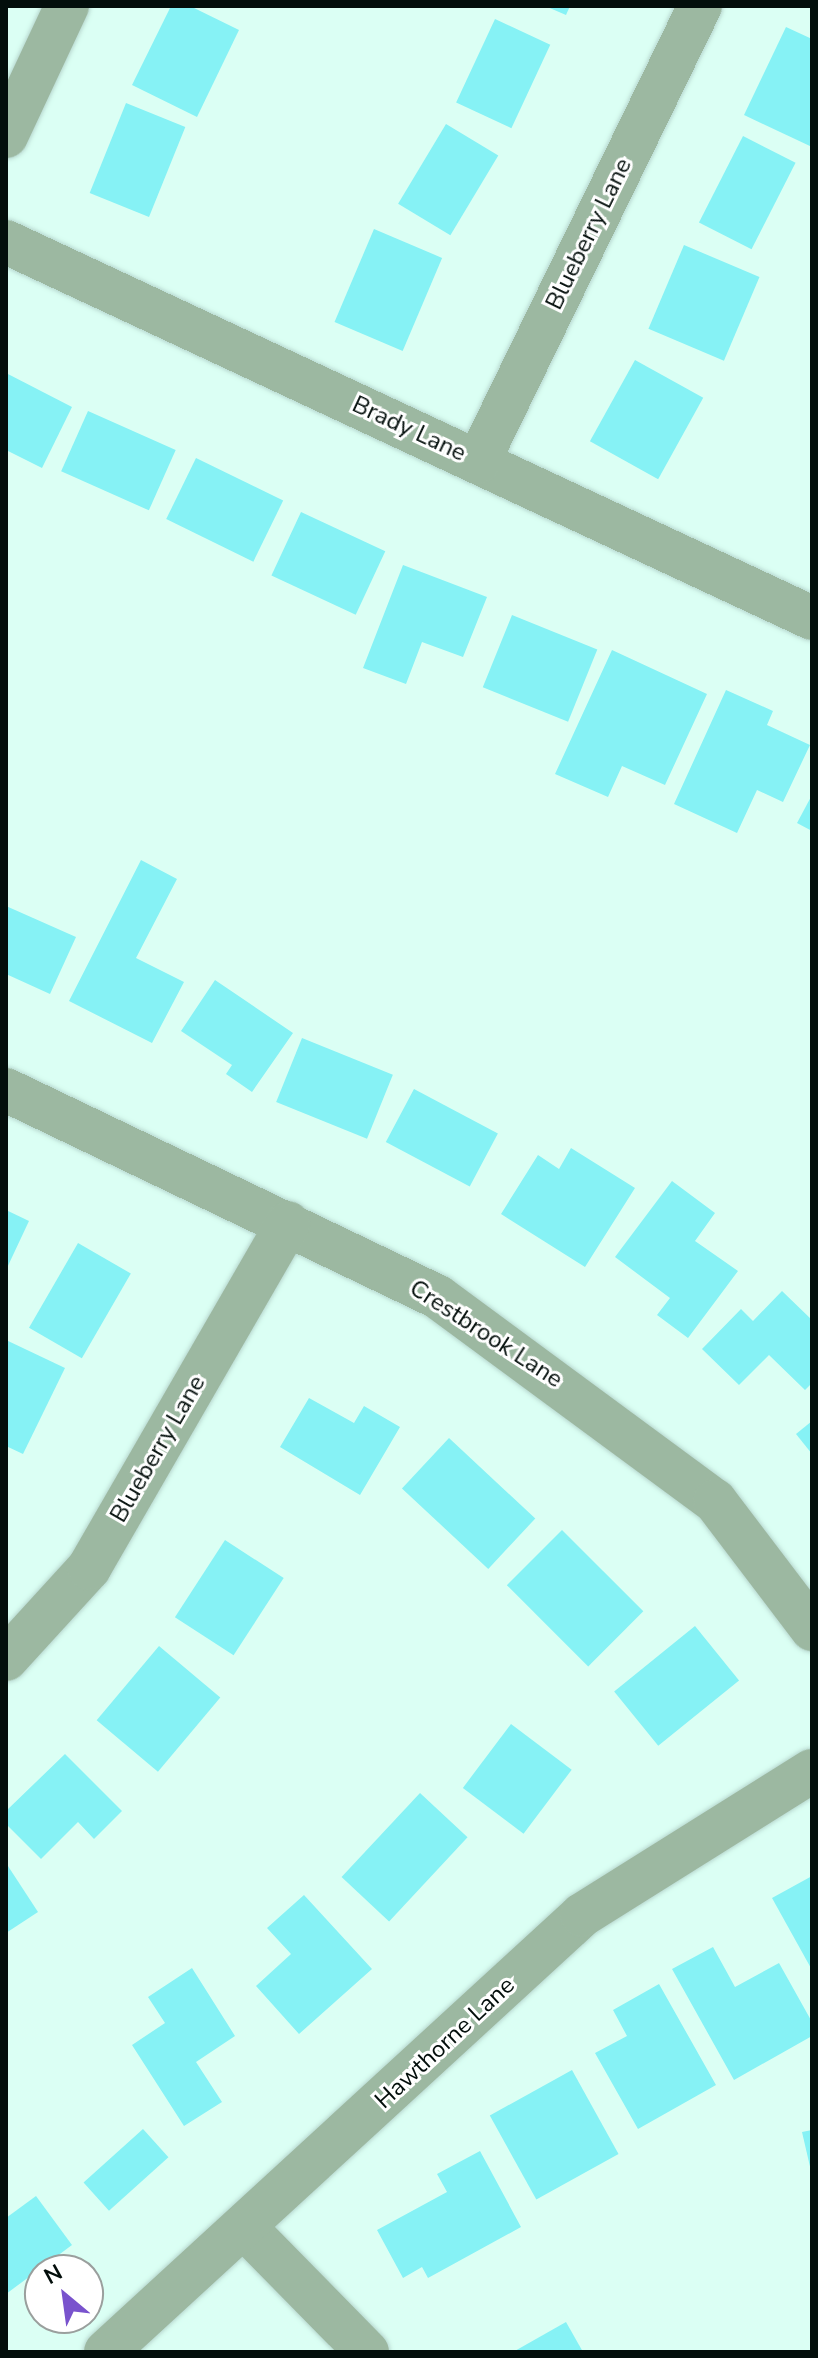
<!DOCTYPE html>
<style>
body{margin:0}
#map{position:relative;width:818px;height:2358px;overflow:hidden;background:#dbfff4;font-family:"Nunito Sans",sans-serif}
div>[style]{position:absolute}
.building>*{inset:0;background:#86f2f5;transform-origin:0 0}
.roads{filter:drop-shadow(0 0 2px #b8d8cf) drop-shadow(0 0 2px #b8d8cf)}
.minor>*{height:44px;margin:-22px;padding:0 22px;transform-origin:22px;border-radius:22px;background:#9cb8a1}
span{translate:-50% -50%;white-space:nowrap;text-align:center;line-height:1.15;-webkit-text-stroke:6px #fff;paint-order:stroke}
.street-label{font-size:24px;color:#030e0b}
.frame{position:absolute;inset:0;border:8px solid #030e0b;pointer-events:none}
.north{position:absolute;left:24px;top:2254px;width:80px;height:80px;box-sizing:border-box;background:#fff;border:2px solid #9a9f9d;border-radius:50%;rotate:331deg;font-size:22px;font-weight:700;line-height:32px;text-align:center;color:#030e0b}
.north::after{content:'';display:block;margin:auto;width:28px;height:36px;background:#7953cd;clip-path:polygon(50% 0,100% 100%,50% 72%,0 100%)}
</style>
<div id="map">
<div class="building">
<div style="clip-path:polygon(171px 6px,190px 6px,239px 30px,197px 117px,132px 85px)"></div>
<div style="clip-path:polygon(545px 6px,570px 6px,566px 15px)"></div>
<div style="left:495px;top:19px;width:61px;height:92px;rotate:25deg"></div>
<div style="clip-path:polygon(786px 27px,812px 39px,812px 147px,744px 115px)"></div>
<div style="left:126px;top:103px;width:64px;height:97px;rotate:22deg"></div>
<div style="left:446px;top:124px;width:61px;height:93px;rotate:31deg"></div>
<div style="left:743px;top:136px;width:59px;height:97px;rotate:27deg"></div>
<div style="left:374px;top:229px;width:74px;height:101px;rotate:23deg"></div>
<div style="left:684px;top:245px;width:82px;height:91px;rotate:23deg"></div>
<div style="left:635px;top:360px;width:78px;height:93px;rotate:29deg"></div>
<div style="clip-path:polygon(6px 373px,72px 407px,42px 468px,6px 450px)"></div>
<div style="left:88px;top:411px;width:96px;height:66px;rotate:24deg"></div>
<div style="left:196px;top:458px;width:97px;height:68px;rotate:26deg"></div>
<div style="left:301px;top:512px;width:93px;height:70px;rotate:25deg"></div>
<div style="clip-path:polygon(403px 565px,487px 597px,463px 657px,422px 642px,406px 684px,363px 668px)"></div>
<div style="left:512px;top:615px;width:92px;height:78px;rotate:22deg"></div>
<div style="clip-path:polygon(612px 650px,707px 694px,665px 785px,622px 766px,608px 797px,555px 774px)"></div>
<div style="clip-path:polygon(726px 690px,773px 711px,767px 725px,810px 745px,783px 802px,757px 790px,737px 833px,674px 804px)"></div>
<div style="clip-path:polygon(812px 795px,812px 831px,797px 823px)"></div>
<div style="clip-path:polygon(141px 860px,177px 879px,136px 958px,184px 982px,152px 1043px,69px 1001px)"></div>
<div style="clip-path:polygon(6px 906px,76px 937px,50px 994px,6px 974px)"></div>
<div style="clip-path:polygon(215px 980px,293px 1033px,252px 1092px,226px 1074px,232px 1065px,181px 1031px)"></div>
<div style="left:302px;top:1038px;width:98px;height:69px;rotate:22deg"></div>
<div style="left:414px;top:1089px;width:95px;height:60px;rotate:28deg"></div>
<div style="clip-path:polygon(571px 1148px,635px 1188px,585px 1267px,501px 1214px,538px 1155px,559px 1169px)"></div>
<div style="clip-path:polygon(672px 1181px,715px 1213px,695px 1241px,738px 1271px,688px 1338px,657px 1315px,670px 1298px,615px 1257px)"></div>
<div style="clip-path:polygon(6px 1210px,29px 1221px,6px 1270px)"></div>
<div style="left:78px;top:1243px;width:61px;height:98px;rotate:30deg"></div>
<div style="clip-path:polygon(782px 1291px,812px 1320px,812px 1383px,805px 1390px,769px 1355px,739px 1385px,702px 1349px,741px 1309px,753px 1321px)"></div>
<div style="clip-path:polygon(6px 1340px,65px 1368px,23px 1454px,6px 1446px)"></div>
<div style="clip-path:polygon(309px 1398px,354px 1423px,364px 1406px,400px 1427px,360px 1495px,280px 1447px)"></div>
<div style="clip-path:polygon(812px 1421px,812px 1454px,796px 1434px)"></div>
<div style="left:449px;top:1438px;width:118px;height:69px;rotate:43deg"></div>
<div style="left:562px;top:1530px;width:115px;height:78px;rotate:45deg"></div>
<div style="left:225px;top:1540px;width:70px;height:92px;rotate:33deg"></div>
<div style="left:695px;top:1626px;width:70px;height:104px;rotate:51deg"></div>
<div style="left:159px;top:1646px;width:80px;height:97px;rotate:40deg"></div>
<div style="left:511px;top:1724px;width:76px;height:80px;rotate:37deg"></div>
<div style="clip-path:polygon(65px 1754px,122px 1811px,94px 1839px,78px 1822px,41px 1859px,6px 1824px,6px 1811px)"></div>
<div style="left:420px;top:1793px;width:65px;height:115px;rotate:43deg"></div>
<div style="clip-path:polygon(6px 1863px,38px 1912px,6px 1933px)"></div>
<div style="clip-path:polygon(812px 1876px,812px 1970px,772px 1898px)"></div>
<div style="clip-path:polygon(304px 1895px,372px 1969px,299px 2034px,256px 1986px,291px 1954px,267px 1928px)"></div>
<div style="clip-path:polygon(713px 1947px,735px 1987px,779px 1963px,812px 2022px,812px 2036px,734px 2080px,672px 1969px)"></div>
<div style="clip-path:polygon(192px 1968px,235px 2036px,196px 2062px,222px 2102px,184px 2126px,132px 2045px,165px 2023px,148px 1997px)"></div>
<div style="clip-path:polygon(659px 1984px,716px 2085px,638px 2129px,595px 2053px,627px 2036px,613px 2010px)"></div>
<div style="left:572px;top:2070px;width:96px;height:94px;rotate:61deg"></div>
<div style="left:143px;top:2129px;width:38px;height:80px;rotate:48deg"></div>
<div style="clip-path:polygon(812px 2130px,812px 2171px,811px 2171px,802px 2132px)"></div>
<div style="clip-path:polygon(480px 2151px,521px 2227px,428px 2278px,422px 2267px,403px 2278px,377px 2230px,447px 2192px,437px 2174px)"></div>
<div style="clip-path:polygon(36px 2196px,72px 2245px,6px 2294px,6px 2218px)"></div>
<div style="clip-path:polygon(566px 2322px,583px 2352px,513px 2352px)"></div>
</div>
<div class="roads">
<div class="minor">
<div style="left:6px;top:136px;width:144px;rotate:-64.9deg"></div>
<div style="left:6px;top:242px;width:889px;rotate:25.01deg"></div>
<div style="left:478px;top:462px;width:507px;rotate:-64.04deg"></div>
<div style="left:6px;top:1090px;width:479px;rotate:25.6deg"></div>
<div style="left:438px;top:1297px;width:344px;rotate:36.4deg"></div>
<div style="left:715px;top:1501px;width:161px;rotate:52.8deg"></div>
<div style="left:6px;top:1659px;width:123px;rotate:-47.6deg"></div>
<div style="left:89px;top:1568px;width:398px;rotate:-60deg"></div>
<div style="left:245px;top:2228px;width:174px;rotate:45.5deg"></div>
<div style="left:106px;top:2352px;width:646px;rotate:-42.55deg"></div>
<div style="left:582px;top:1915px;width:271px;rotate:-32.1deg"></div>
</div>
</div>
<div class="street-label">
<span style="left:589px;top:234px;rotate:-64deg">Blueberry Lane</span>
<span style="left:409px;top:429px;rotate:25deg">Brady Lane</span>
<span style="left:486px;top:1334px;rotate:33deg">Crestbrook Lane</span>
<span style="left:158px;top:1449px;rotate:-60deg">Blueberry Lane</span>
<span style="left:445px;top:2043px;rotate:-43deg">Hawthorne Lane</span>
</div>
<div class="frame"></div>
<div class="north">N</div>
</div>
